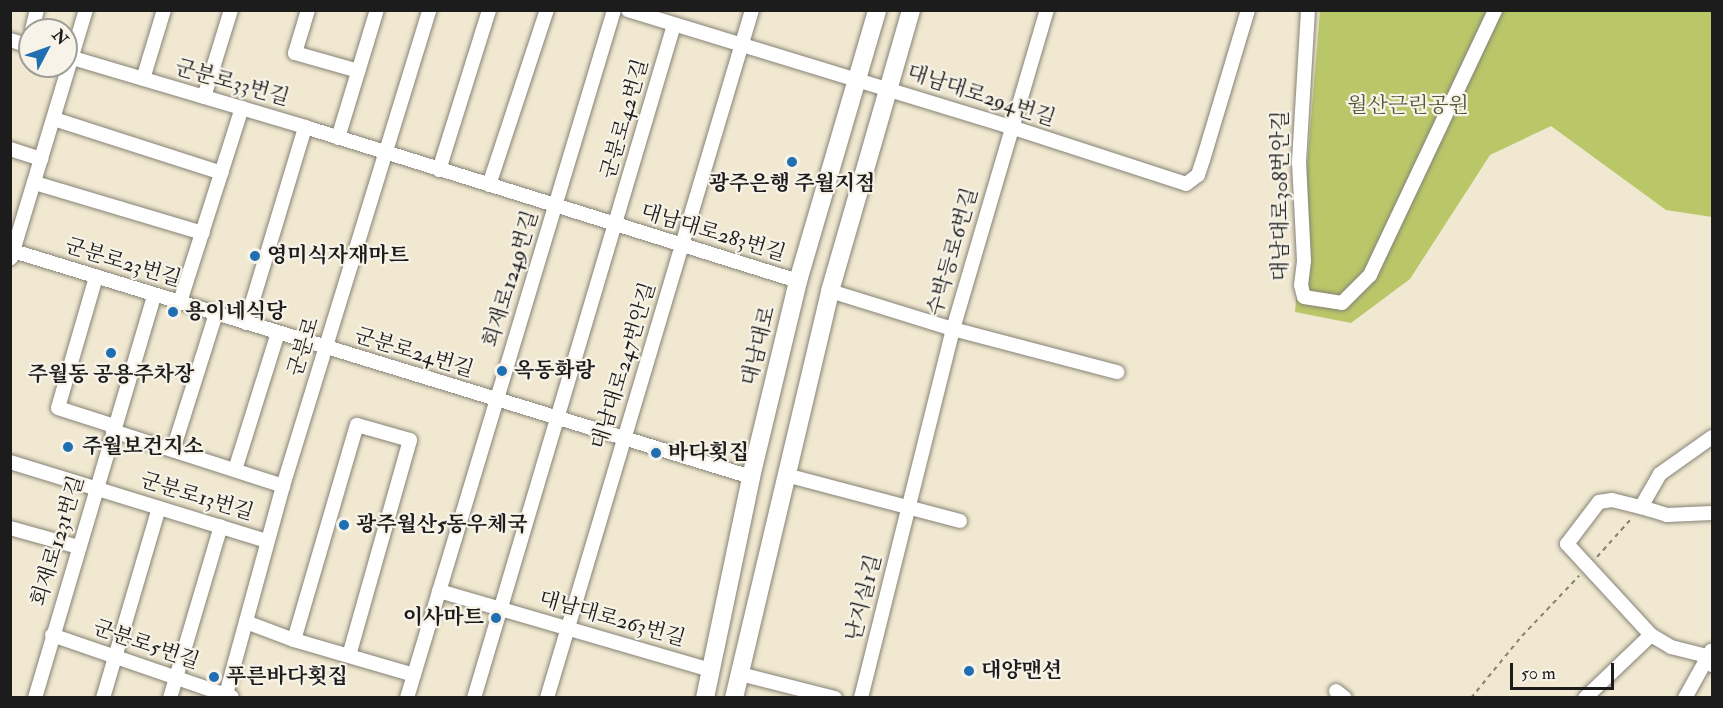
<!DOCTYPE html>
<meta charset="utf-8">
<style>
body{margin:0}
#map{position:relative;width:1723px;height:708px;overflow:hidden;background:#f0e8d0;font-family:"IM FELL Double Pica","Noto Serif KR",serif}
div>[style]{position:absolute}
.green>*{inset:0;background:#b9c769}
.path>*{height:2px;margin-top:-1px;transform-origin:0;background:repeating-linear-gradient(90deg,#868276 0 4.5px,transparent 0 9px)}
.roads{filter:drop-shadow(0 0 2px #868276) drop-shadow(0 0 2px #868276)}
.minor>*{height:14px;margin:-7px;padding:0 7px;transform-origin:7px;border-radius:7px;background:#fff}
.major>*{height:18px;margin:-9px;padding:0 9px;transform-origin:9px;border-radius:9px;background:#fff}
.dots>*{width:16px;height:16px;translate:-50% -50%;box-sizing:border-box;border:3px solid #f7f3e8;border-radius:50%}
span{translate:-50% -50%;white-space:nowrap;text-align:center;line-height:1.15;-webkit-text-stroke:4.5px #f7f3e8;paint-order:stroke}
.street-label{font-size:21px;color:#1c1c1c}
.park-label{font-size:21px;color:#535837}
.poi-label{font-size:21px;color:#1c1c1c;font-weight:700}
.left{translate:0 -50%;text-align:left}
.right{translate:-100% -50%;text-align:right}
.frame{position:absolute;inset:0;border:12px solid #1c1c1c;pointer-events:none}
.north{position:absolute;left:18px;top:18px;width:60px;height:60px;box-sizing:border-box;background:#f7f3e8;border:2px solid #9f9d96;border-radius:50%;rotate:49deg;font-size:16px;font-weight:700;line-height:24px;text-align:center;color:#1c1c1c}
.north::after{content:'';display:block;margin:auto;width:21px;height:27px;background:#1f6fb2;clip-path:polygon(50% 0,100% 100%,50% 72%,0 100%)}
.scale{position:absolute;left:1510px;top:663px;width:104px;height:27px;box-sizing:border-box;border:3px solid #1c1c1c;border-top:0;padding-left:8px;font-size:18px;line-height:21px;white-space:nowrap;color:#1c1c1c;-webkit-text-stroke:4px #f7f3e8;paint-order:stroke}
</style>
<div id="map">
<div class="green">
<div style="clip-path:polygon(1320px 11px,1712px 11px,1712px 217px,1666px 210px,1551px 126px,1490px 155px,1410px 279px,1351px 323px,1295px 312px)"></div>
</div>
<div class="path">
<div style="left:1597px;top:557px;width:51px;rotate:-48.2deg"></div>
<div style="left:1471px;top:698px;width:80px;rotate:-50.6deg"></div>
<div style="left:1522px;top:636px;width:83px;rotate:-46.5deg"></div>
</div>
<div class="roads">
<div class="minor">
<div style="left:308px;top:10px;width:45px;rotate:106.8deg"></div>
<div style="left:295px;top:53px;width:66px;rotate:15.9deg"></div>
<div style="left:628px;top:10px;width:400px;rotate:17deg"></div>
<div style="left:1011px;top:127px;width:184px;rotate:18deg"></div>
<div style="left:1186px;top:184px;width:15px;rotate:-37deg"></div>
<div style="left:1198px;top:175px;width:16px;rotate:-72deg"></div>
<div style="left:1203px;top:160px;width:157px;rotate:-73.3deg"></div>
<div style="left:1308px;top:10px;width:152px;rotate:93.4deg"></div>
<div style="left:1299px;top:162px;width:99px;rotate:87.1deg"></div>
<div style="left:1304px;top:261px;width:24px;rotate:97deg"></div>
<div style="left:1301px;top:285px;width:12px;rotate:76deg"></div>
<div style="left:1304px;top:297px;width:38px;rotate:9deg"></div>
<div style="left:1342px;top:303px;width:40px;rotate:-45deg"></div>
<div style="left:1370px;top:275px;width:293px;rotate:-64.7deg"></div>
<div style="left:32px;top:30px;width:21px;rotate:-76deg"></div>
<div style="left:10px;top:40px;width:21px;rotate:17deg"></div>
<div style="left:66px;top:56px;width:249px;rotate:16.5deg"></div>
<div style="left:305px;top:127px;width:516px;rotate:17.35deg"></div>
<div style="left:143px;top:79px;width:72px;rotate:-73.1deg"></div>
<div style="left:204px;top:97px;width:91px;rotate:-72.8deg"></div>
<div style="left:54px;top:119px;width:176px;rotate:17.8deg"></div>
<div style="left:338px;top:138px;width:134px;rotate:-73.1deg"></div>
<div style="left:10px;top:149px;width:33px;rotate:18deg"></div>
<div style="left:439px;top:170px;width:168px;rotate:-72.6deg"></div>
<div style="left:35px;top:183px;width:175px;rotate:16.6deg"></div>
<div style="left:489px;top:185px;width:184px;rotate:-71.7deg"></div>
<div style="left:10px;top:250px;width:775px;rotate:17.03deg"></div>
<div style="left:11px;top:258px;width:259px;rotate:-73.2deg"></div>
<div style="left:96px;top:277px;width:136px;rotate:106.2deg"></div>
<div style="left:58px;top:408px;width:59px;rotate:17.8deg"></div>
<div style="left:830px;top:291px;width:129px;rotate:17.2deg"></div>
<div style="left:953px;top:329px;width:170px;rotate:14.7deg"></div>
<div style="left:180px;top:302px;width:204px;rotate:-72.3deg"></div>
<div style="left:246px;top:323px;width:205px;rotate:-73.2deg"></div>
<div style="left:113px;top:431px;width:179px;rotate:17.9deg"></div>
<div style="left:173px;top:450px;width:143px;rotate:-72.5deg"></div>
<div style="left:10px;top:462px;width:269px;rotate:17.1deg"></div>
<div style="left:235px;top:470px;width:144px;rotate:-72.6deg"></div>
<div style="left:786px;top:475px;width:180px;rotate:14.8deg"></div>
<div style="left:1641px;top:507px;width:27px;rotate:17deg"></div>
<div style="left:1667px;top:515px;width:45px;rotate:-2.5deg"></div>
<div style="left:10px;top:528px;width:71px;rotate:15.6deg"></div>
<div style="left:439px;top:591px;width:283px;rotate:16.2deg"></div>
<div style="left:246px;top:622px;width:51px;rotate:20.6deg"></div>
<div style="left:294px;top:640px;width:125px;rotate:16.3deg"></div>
<div style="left:52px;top:635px;width:190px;rotate:19deg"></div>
<div style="left:1651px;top:635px;width:124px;rotate:-132.7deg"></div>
<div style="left:1567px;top:544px;width:53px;rotate:-52.7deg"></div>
<div style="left:1599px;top:502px;width:13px;rotate:-9deg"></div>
<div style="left:1612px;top:500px;width:30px;rotate:14deg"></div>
<div style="left:1641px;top:507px;width:38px;rotate:-60deg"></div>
<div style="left:1660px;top:474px;width:64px;rotate:-35.4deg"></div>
<div style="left:294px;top:640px;width:224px;rotate:-73.7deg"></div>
<div style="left:357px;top:425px;width:55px;rotate:15.8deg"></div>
<div style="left:410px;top:440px;width:224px;rotate:105.8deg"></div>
<div style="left:740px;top:674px;width:98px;rotate:14.2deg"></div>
<div style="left:1336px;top:691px;width:11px;rotate:38deg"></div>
<div style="left:35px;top:698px;width:420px;rotate:-73.5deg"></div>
<div style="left:103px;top:698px;width:198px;rotate:-73.6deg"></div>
<div style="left:170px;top:698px;width:179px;rotate:-73.5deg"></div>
<div style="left:225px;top:698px;width:220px;rotate:-74.7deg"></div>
<div style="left:283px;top:486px;width:498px;rotate:-72.9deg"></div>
<div style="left:407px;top:698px;width:718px;rotate:-73.25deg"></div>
<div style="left:474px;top:698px;width:702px;rotate:-73.45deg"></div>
<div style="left:547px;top:698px;width:718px;rotate:-73.41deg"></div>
<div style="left:861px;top:698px;width:380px;rotate:-76deg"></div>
<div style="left:953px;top:329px;width:333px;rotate:-73.6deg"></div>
<div style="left:1585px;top:698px;width:91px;rotate:-43.7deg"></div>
<div style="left:1651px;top:635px;width:23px;rotate:31deg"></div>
<div style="left:1671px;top:647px;width:38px;rotate:14deg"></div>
<div style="left:1708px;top:656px;width:10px;rotate:66deg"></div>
<div style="left:1685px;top:698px;width:54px;rotate:-61deg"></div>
</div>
<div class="major">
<div style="left:705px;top:698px;width:226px;rotate:-78.2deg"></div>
<div style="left:751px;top:477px;width:202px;rotate:-76.5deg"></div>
<div style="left:798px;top:281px;width:282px;rotate:-73.7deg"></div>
<div style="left:734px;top:698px;width:418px;rotate:-76.7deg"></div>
<div style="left:830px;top:291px;width:292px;rotate:-73.9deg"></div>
</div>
</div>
<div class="dots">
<div style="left:792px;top:162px;background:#1f6fb2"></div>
<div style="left:255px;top:256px;background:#1f6fb2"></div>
<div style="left:173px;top:312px;background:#1f6fb2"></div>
<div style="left:111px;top:353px;background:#1f6fb2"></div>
<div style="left:502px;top:371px;background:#1f6fb2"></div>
<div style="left:68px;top:447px;background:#1f6fb2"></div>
<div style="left:656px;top:453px;background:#1f6fb2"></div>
<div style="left:344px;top:525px;background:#1f6fb2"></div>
<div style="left:496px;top:618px;background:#1f6fb2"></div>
<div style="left:969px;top:671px;background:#1f6fb2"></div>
<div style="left:214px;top:677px;background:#1f6fb2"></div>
</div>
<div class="street-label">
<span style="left:232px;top:83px;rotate:16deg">군분로33번길</span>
<span style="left:981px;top:96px;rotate:18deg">대남대로294번길</span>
<span style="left:625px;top:119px;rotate:-74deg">군분로42번길</span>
<span style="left:1281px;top:196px;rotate:-90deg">대남대로308번안길</span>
<span style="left:713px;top:233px;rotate:17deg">대남대로283번길</span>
<span style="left:953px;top:252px;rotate:-74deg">수박등로6번길</span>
<span style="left:123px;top:263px;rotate:17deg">군분로23번길</span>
<span style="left:511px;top:279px;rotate:-73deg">회재로1249번길</span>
<span style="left:759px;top:346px;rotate:-76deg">대남대로</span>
<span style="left:304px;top:347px;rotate:-73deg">군분로</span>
<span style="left:414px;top:353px;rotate:17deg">군분로24번길</span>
<span style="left:624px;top:366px;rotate:-73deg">대남대로247번안길</span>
<span style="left:197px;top:497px;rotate:17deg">군분로13번길</span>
<span style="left:58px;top:541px;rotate:-73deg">회재로1231번길</span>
<span style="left:864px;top:598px;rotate:-76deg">난지실1길</span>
<span style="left:612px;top:619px;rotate:16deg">대남대로263번길</span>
<span style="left:146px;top:645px;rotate:19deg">군분로5번길</span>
</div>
<div class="park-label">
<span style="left:1408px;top:106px">월산근린공원</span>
</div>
<div class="poi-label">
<span style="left:792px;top:184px">광주은행 주월지점</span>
<span class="left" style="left:267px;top:256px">영미식자재마트</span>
<span class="left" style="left:185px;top:312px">용이네식당</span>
<span class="left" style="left:514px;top:371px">옥동화랑</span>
<span style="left:111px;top:375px">주월동 공용주차장</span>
<span class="left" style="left:82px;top:447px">주월보건지소</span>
<span class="left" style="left:668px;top:453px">바다횟집</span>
<span class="left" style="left:356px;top:525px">광주월산5동우체국</span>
<span class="right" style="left:484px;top:618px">이사마트</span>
<span class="left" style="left:981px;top:671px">대양맨션</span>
<span class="left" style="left:226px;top:677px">푸른바다횟집</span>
</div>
<div class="frame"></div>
<div class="north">N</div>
<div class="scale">50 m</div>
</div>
